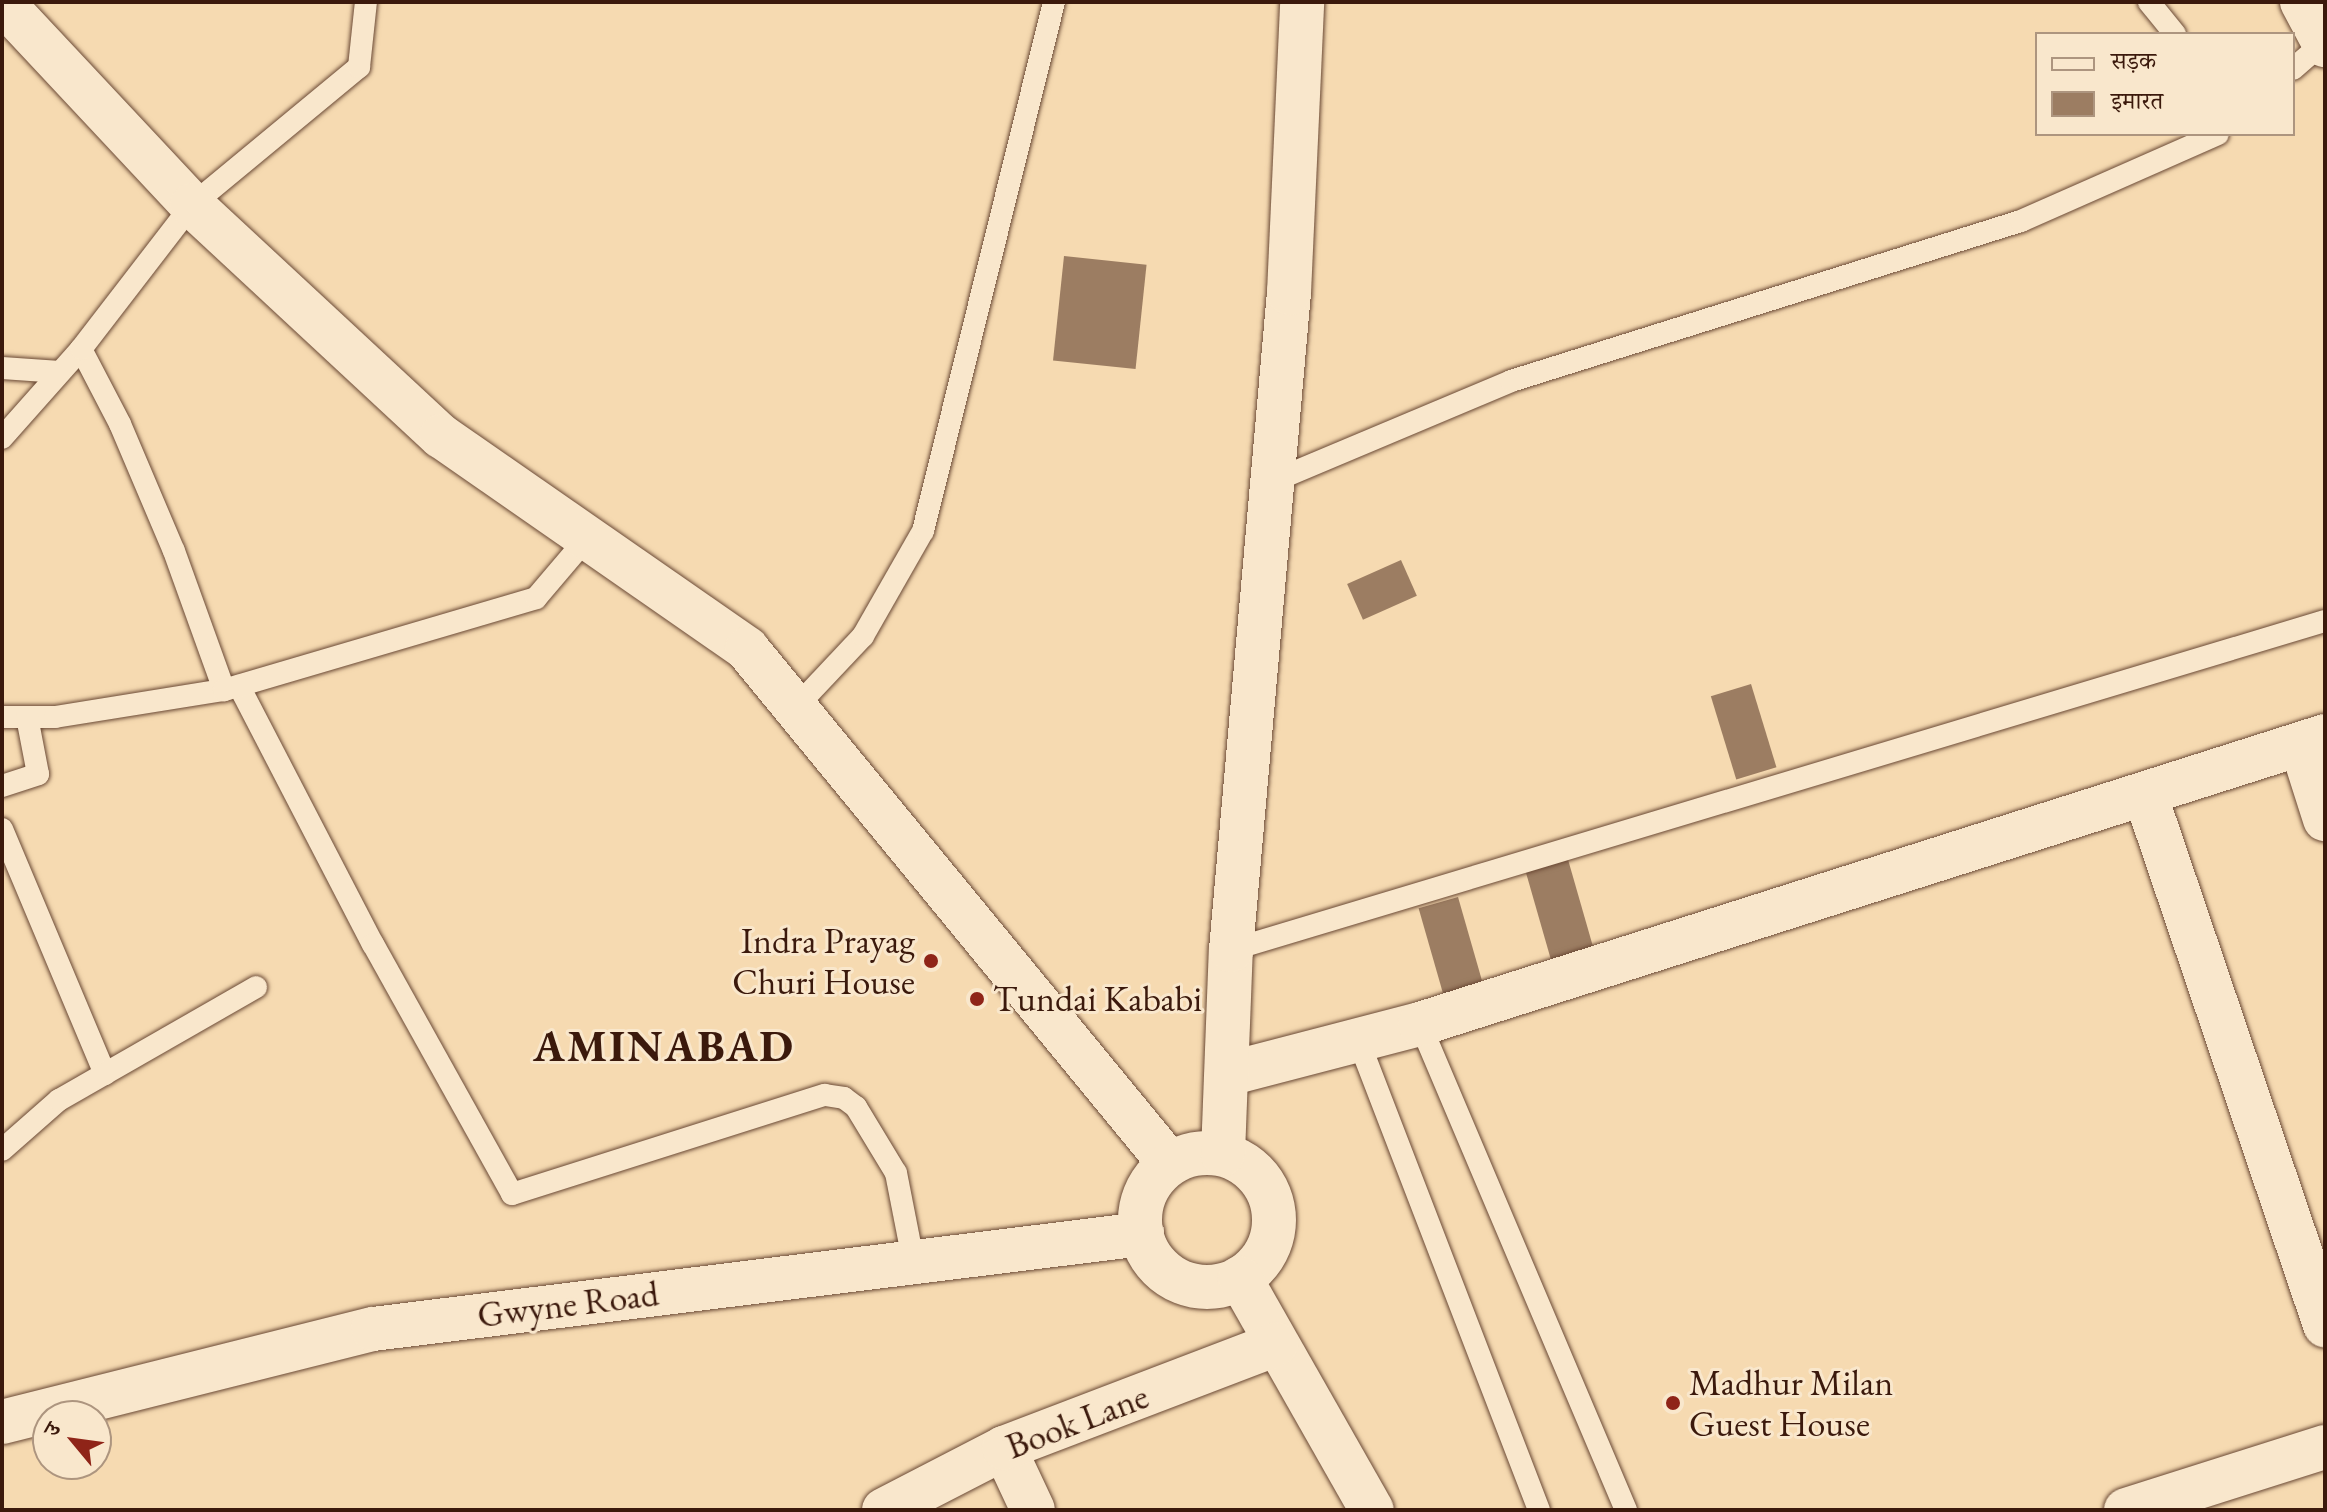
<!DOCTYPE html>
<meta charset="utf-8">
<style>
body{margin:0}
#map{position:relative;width:2327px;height:1512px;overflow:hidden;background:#f6dab1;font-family:"EB Garamond","Noto Serif Devanagari",serif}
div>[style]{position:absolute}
.building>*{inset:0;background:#9c7d62;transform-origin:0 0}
.roads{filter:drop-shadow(0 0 2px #6a4935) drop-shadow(0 0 2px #6a4935)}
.service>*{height:22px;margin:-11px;padding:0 11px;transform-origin:11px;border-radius:11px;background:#f9e7cc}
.minor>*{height:44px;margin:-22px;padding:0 22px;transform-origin:22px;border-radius:22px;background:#f9e7cc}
.tertiary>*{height:44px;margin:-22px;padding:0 22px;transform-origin:22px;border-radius:22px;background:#f9e7cc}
.tertiary>.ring{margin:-22px;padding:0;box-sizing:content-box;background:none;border:44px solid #f9e7cc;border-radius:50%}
.dots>*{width:22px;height:22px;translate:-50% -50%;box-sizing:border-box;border:4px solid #f9e7cc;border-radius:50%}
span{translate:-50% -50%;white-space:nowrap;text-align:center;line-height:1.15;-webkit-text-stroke:6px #f9e7cc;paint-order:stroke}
.poi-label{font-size:36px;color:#3b190c}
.right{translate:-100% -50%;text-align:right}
.left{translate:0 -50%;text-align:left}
.street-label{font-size:36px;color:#3b190c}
.district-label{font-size:44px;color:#3b190c;font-weight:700;letter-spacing:2px}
.frame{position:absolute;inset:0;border:4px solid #3b190c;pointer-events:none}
.legend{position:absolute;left:2035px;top:32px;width:260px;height:104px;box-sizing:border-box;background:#f9e7cc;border:2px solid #ad957f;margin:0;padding:10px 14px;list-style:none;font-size:24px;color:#3b190c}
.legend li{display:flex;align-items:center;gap:16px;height:40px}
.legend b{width:40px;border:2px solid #ad957f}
.north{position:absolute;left:32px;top:1400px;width:80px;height:80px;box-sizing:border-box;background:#f9e7cc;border:2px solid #ad957f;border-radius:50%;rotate:299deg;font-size:22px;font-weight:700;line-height:32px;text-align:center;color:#3b190c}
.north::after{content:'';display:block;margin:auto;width:28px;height:36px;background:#8f2418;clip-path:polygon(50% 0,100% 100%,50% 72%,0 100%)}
</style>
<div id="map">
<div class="building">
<div style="left:1064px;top:256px;width:83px;height:105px;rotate:6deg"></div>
<div style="left:1401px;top:560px;width:39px;height:59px;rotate:66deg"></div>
<div style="left:1751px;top:684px;width:87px;height:42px;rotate:73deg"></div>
<div style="left:1567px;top:856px;width:108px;height:44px;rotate:74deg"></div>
<div style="left:1458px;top:897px;width:89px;height:41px;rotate:74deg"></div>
</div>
<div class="roads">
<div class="service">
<div style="left:2149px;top:2px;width:41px;rotate:50.9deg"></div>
<div style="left:2293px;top:69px;width:41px;rotate:-41.1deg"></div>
<div style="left:81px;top:349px;width:85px;rotate:62.5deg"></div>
<div style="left:120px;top:424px;width:138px;rotate:67deg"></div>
<div style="left:174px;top:551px;width:148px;rotate:70.2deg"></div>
<div style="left:2px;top:368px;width:58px;rotate:3.9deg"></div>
<div style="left:2px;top:438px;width:119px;rotate:-48.4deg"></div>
<div style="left:81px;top:349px;width:182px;rotate:-52.4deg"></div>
<div style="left:192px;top:205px;width:217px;rotate:-39.6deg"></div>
<div style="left:359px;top:67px;width:65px;rotate:-83.9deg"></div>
<div style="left:1276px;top:480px;width:255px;rotate:-22.8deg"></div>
<div style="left:1511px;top:381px;width:535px;rotate:-17.42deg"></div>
<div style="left:2021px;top:221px;width:215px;rotate:-23.8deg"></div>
<div style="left:239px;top:686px;width:291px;rotate:62.6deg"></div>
<div style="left:373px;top:944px;width:286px;rotate:60.9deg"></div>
<div style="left:512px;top:1194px;width:328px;rotate:-17.6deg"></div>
<div style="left:825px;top:1095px;width:19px;rotate:9deg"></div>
<div style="left:844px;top:1098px;width:15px;rotate:37deg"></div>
<div style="left:856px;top:1107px;width:77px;rotate:58.8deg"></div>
<div style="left:896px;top:1173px;width:89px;rotate:78.9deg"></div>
<div style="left:797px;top:706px;width:96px;rotate:-46.7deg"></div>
<div style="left:863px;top:636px;width:121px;rotate:-60.3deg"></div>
<div style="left:923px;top:531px;width:545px;rotate:-76.09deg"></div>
<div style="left:2px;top:717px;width:53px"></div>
<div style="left:55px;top:717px;width:171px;rotate:-9.1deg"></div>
<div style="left:224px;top:690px;width:325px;rotate:-16.4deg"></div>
<div style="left:536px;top:598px;width:79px;rotate:-49.6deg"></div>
<div style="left:2px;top:786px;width:38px;rotate:-18deg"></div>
<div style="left:38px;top:774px;width:58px;rotate:-100.9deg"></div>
<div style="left:2px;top:829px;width:266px;rotate:67.2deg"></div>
<div style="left:1231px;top:950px;width:1142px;rotate:-16.74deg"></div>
<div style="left:1420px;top:1024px;width:528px;rotate:67.03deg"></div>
<div style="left:1359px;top:1042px;width:501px;rotate:68.96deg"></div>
<div style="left:2px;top:1150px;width:76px;rotate:-41.3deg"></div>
<div style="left:59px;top:1100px;width:227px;rotate:-29.8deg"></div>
</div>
<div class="minor">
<div style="left:2px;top:2px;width:278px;rotate:46.9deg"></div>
<div style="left:192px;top:205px;width:340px;rotate:42.9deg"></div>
<div style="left:441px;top:436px;width:373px;rotate:34.8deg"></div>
<div style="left:747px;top:649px;width:666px;rotate:50.6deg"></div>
<div style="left:2301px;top:744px;width:79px;rotate:72.3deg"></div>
<div style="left:2146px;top:797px;width:558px;rotate:71.27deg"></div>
<div style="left:1228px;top:1074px;width:198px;rotate:-14.6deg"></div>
<div style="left:1420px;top:1024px;width:950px;rotate:-17.65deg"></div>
<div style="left:2px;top:1422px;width:382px;rotate:-14.1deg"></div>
<div style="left:373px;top:1329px;width:775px;rotate:-7.04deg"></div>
<div style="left:1004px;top:1448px;width:68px;rotate:64.9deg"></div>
<div style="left:2126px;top:1510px;width:209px;rotate:-17.6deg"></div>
</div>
<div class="tertiary">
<div style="left:2302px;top:2px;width:49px;rotate:61.9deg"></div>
<div class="ring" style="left:1140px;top:1153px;width:90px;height:90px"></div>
<div style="left:1223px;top:1154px;width:204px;rotate:-87.8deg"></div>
<div style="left:1231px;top:950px;width:660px;rotate:-84.96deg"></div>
<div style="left:1289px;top:293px;width:291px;rotate:-87.4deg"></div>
<div style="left:1240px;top:1278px;width:267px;rotate:60.4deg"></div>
<div style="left:884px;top:1510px;width:135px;rotate:-27.3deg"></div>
<div style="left:1004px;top:1448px;width:291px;rotate:-20.9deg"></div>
</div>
</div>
<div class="dots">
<div style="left:931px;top:961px;background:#8f2418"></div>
<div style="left:977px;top:999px;background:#8f2418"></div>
<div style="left:1673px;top:1403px;background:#8f2418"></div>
</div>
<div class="poi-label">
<span class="right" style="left:915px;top:961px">Indra Prayag<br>Churi House</span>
<span class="left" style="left:993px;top:999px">Tundai Kababi</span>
<span class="left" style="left:1689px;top:1403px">Madhur Milan<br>Guest House</span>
</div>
<div class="street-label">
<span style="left:568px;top:1304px;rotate:-7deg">Gwyne Road</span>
<span style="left:1077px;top:1421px;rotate:-21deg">Book Lane</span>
</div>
<div class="district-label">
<span style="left:664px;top:1046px">AMINABAD</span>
</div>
<div class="frame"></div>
<ul class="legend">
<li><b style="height:10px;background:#f9e7cc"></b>सड़क</li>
<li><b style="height:22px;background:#9c7d62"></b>इमारत</li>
</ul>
<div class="north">उ</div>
</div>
